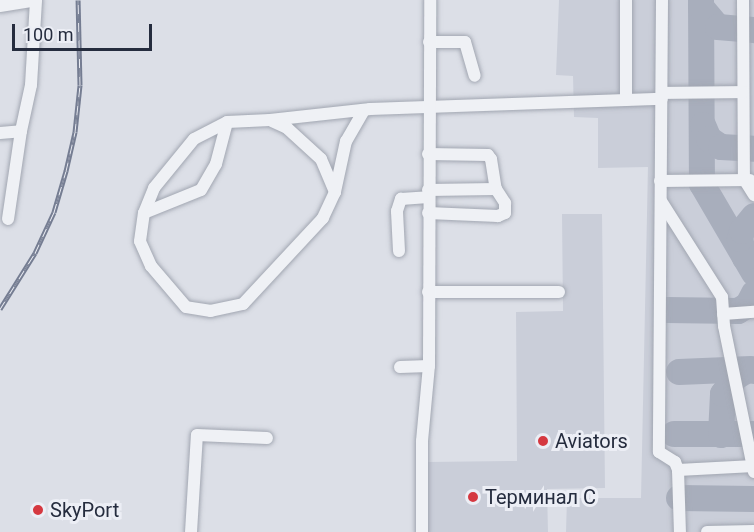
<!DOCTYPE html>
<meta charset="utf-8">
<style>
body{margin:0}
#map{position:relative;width:754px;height:532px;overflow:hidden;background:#dcdfe7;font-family:Roboto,sans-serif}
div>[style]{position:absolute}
.built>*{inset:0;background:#caced9}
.taxiway>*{height:26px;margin:-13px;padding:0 13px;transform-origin:13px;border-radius:13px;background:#a8aebc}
.roads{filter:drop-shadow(0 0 2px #a1a6b1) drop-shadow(0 0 2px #a1a6b1)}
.minor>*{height:12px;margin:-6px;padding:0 6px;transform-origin:6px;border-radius:6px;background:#eff1f5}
.rail>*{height:5px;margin-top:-2.5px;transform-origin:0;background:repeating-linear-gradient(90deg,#eceef5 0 9px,#757d92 0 18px);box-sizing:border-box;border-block:2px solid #757d92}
.dots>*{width:16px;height:16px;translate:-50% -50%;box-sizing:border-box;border:3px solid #eceef5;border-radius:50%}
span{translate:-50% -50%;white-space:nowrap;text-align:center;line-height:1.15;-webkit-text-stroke:6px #eceef5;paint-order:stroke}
.poi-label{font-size:20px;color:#252c3e}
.left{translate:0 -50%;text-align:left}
.scale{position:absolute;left:12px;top:24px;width:140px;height:27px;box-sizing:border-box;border:3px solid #252c3e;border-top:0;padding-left:8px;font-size:18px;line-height:21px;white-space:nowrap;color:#252c3e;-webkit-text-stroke:4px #eceef5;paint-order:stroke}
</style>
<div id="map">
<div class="built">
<div style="clip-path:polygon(559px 0,754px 0,754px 532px,566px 532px,567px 498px,641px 498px,648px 167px,598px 168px,598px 118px,574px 117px,573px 76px,556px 75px)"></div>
<div style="clip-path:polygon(562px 214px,602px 214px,605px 488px,547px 489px,548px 532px,428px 532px,428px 462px,517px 461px,516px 312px,563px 311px)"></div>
</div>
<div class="taxiway">
<div style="left:701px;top:0;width:184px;rotate:89.7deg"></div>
<div style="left:702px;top:184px;width:103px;rotate:59.7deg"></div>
<div style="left:701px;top:7px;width:26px;rotate:50deg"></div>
<div style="left:718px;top:27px;width:36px;rotate:5deg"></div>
<div style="left:703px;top:125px;width:15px;rotate:67deg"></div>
<div style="left:709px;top:139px;width:14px;rotate:34deg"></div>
<div style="left:721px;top:147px;width:33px;rotate:3deg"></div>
<div style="left:745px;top:258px;width:20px;rotate:-105deg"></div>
<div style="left:740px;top:239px;width:8px;rotate:-76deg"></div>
<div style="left:742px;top:231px;width:19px;rotate:-51deg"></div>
<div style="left:667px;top:310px;width:71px;rotate:0.8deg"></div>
<div style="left:738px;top:311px;width:12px;rotate:-31deg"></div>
<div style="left:748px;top:305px;width:13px;rotate:-63deg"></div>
<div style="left:679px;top:372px;width:72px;rotate:-2.4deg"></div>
<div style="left:674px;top:434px;width:80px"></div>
<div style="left:721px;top:435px;width:41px;rotate:-87.2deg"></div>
<div style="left:723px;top:394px;width:21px;rotate:-53deg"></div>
<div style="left:736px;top:377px;width:13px;rotate:-32deg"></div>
<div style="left:747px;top:370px;width:7px;rotate:8deg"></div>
<div style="left:679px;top:498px;width:75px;rotate:0.8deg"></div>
</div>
<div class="roads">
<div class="minor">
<div style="left:626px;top:0;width:100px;rotate:90deg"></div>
<div style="left:662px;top:0;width:452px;rotate:90.4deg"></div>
<div style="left:659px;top:452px;width:19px;rotate:32deg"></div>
<div style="left:675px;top:462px;width:9px;rotate:69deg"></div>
<div style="left:678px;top:470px;width:62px;rotate:88.2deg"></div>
<div style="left:743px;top:0;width:179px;rotate:89.7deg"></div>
<div style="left:744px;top:179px;width:19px;rotate:58deg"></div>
<div style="left:0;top:6px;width:36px;rotate:-9deg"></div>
<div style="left:429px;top:42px;width:36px"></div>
<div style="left:465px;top:42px;width:35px;rotate:74deg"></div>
<div style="left:662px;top:93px;width:81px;rotate:-0.7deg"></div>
<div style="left:363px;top:112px;width:34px;rotate:120deg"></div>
<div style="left:346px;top:141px;width:52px;rotate:102.2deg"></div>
<div style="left:335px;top:192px;width:29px;rotate:115deg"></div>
<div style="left:323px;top:218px;width:117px;rotate:132.9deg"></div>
<div style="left:243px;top:304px;width:33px;rotate:168deg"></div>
<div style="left:211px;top:311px;width:25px;rotate:-171deg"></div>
<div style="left:186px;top:307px;width:54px;rotate:-130.5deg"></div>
<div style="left:151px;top:266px;width:27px;rotate:-114deg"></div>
<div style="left:140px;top:241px;width:28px;rotate:-82deg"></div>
<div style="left:144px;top:213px;width:27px;rotate:-68deg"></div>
<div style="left:154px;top:188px;width:63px;rotate:-50.8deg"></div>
<div style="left:194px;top:139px;width:37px;rotate:-27deg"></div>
<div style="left:227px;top:122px;width:43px;rotate:-2.7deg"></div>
<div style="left:270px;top:120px;width:101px;rotate:-6.3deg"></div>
<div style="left:370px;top:109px;width:292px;rotate:-2deg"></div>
<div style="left:272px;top:121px;width:17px;rotate:25deg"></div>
<div style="left:287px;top:128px;width:46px;rotate:42.4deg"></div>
<div style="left:321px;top:159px;width:36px;rotate:67deg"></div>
<div style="left:0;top:133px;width:21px;rotate:-5deg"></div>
<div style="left:428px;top:154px;width:60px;rotate:1deg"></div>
<div style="left:488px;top:155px;width:5px;rotate:53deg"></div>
<div style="left:491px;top:159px;width:30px;rotate:81deg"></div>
<div style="left:660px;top:181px;width:90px;rotate:-0.6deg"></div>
<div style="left:428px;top:190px;width:68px;rotate:-0.8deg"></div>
<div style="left:496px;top:189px;width:17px;rotate:57deg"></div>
<div style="left:505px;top:203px;width:10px;rotate:90deg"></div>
<div style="left:505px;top:213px;width:8px;rotate:157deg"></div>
<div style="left:498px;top:216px;width:70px;rotate:-177.5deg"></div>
<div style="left:661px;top:201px;width:114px;rotate:57.6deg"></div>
<div style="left:722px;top:297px;width:29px;rotate:86deg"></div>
<div style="left:724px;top:326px;width:149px;rotate:78.4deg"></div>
<div style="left:144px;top:213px;width:61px;rotate:-22deg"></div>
<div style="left:201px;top:190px;width:30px;rotate:-60deg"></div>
<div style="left:216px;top:164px;width:43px;rotate:-75.3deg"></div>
<div style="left:8px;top:219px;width:89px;rotate:-81.6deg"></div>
<div style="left:21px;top:131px;width:47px;rotate:-77.7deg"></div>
<div style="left:31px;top:85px;width:85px;rotate:-86.6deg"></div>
<div style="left:399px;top:251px;width:40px;rotate:-92.9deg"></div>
<div style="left:397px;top:211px;width:13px;rotate:-72deg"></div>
<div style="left:401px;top:199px;width:27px;rotate:-4deg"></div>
<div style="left:428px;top:292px;width:131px"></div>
<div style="left:723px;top:314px;width:31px;rotate:-4deg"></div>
<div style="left:400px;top:367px;width:29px;rotate:-2deg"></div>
<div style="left:678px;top:470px;width:76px;rotate:-3deg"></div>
<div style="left:191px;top:532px;width:97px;rotate:-86.5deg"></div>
<div style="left:197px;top:435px;width:70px;rotate:2.5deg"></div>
<div style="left:422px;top:532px;width:91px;rotate:-90deg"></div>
<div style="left:422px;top:441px;width:75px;rotate:-84.7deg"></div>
<div style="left:429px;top:366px;width:366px;rotate:-89.8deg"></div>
<div style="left:707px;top:532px;width:47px;rotate:-1.2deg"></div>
</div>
</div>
<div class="rail">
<div style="left:0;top:309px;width:66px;rotate:-58deg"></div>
<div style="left:35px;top:253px;width:45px;rotate:-65.1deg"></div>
<div style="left:54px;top:212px;width:43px;rotate:-73.7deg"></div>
<div style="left:66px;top:171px;width:40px;rotate:-77deg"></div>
<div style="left:75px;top:132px;width:47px;rotate:-83.9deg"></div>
<div style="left:80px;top:85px;width:85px;rotate:-91.3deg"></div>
</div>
<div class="dots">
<div style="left:543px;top:441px;background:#d53840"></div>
<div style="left:473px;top:497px;background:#d53840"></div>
<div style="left:38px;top:510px;background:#d53840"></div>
</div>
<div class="poi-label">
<span class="left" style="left:555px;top:441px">Aviators</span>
<span class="left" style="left:485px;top:497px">Терминал С</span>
<span class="left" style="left:50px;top:510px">SkyPort</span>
</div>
<div class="scale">100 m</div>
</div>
